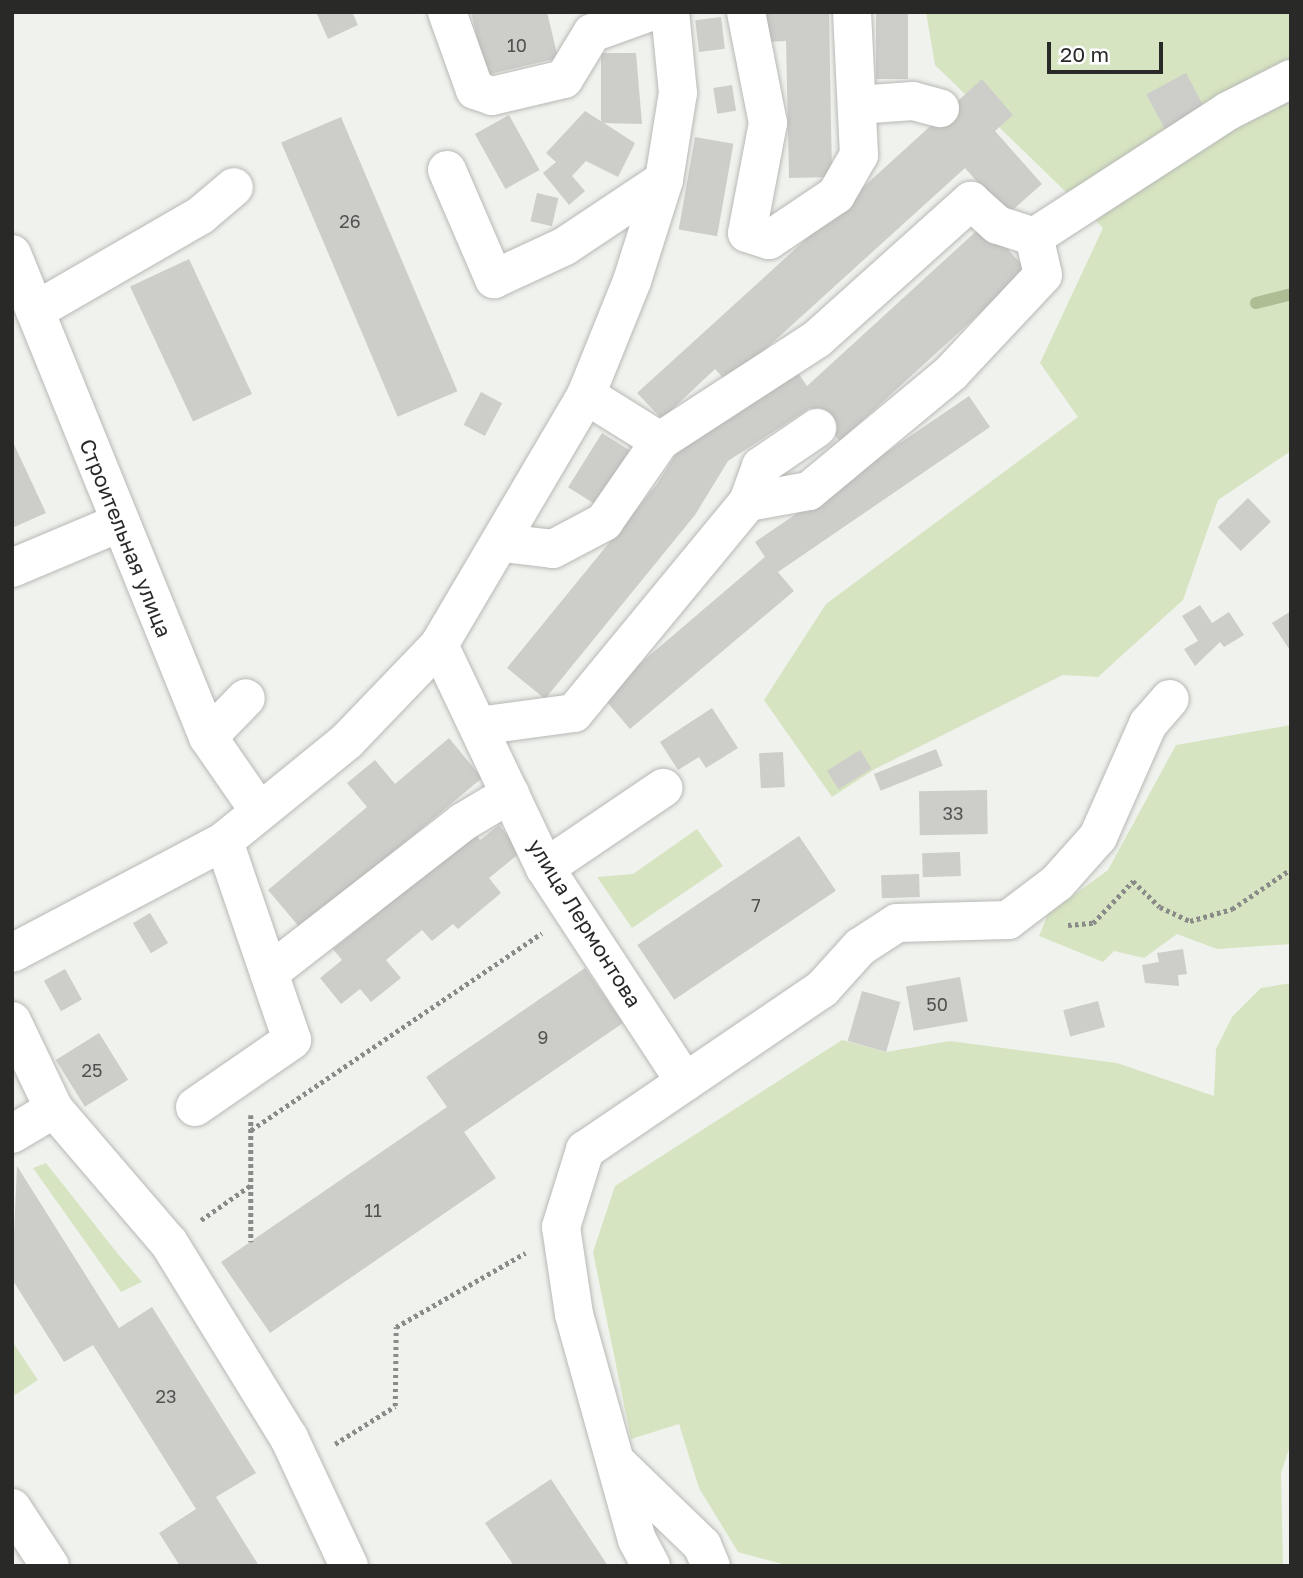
<!DOCTYPE html>
<meta charset="utf-8">
<style>
body{margin:0}
#map{position:relative;width:1303px;height:1578px;overflow:hidden;background:#f0f2ee;font-family:"Golos Text",sans-serif}
div>[style]{position:absolute}
.green>*{inset:0;background:#d7e4c1}
.stream>*{height:12px;margin:-6px;padding:0 6px;transform-origin:6px;border-radius:6px;background:#aebd94}
.building>*{inset:0;background:#cdceca;transform-origin:0 0}
.path>*{height:4.5px;margin-top:-2.25px;transform-origin:0;background:repeating-linear-gradient(90deg,#8a8b88 0 3.5px,transparent 0 7px)}
.roads{filter:drop-shadow(0 0 2px #b7b9b5) drop-shadow(0 0 2px #b7b9b5)}
.minor>*{height:38px;margin:-19px;padding:0 19px;transform-origin:19px;border-radius:19px;background:#fff}
span{translate:-50% -50%;white-space:nowrap;text-align:center;line-height:1.15;-webkit-text-stroke:6px #fff;paint-order:stroke}
.number-label{font-size:18px;color:#525250}
.number-label span{-webkit-text-stroke-width:0}
.street-label{font-size:21px;color:#292928}
.frame{position:absolute;inset:0;border:14px solid #292928;pointer-events:none}
.scale{position:absolute;left:1047px;top:42px;width:116px;height:32px;box-sizing:border-box;border:4px solid #292928;border-top:0;padding-left:9px;font-size:21px;line-height:24px;white-space:nowrap;color:#292928;-webkit-text-stroke:5px #fff;paint-order:stroke}
</style>
<div id="map">
<div class="green">
<div style="clip-path:polygon(926px 12px,1291px 12px,1291px 451px,1218px 500px,1183px 600px,1098px 677px,1063px 675px,875px 769px,832px 797px,764px 700px,826px 604px,1078px 417px,1040px 363px,1103px 228px,935px 65px)"></div>
<div style="clip-path:polygon(1291px 725px,1291px 944px,1217px 949px,1177px 934px,1144px 958px,1114px 951px,1103px 962px,1039px 936px,1048px 914px,1108px 870px,1176px 745px)"></div>
<div style="clip-path:polygon(697px 829px,723px 866px,632px 928px,597px 877px,633px 874px)"></div>
<div style="clip-path:polygon(1291px 983px,1291px 1443px,1281px 1473px,1283px 1566px,789px 1566px,738px 1552px,699px 1488px,679px 1424px,631px 1439px,593px 1252px,615px 1186px,842px 1040px,886px 1052px,950px 1041px,1117px 1063px,1214px 1096px,1216px 1049px,1232px 1017px,1261px 988px)"></div>
<div style="clip-path:polygon(46px 1163px,118px 1254px,142px 1282px,121px 1292px,33px 1168px)"></div>
<div style="clip-path:polygon(12px 1341px,38px 1380px,15px 1395px,12px 1391px)"></div>
</div>
<div class="stream">
<div style="left:1256px;top:303px;width:36px;rotate:-14deg"></div>
</div>
<div class="building">
<div style="clip-path:polygon(316px 12px,352px 12px,358px 25px,328px 39px)"></div>
<div style="clip-path:polygon(471px 12px,547px 12px,558px 58px,486px 75px)"></div>
<div style="clip-path:polygon(766px 12px,829px 12px,832px 177px,789px 178px,786px 41px,767px 42px)"></div>
<div style="left:876px;top:12px;width:32px;height:67px"></div>
<div style="left:721px;top:17px;width:32px;height:26px;rotate:83deg"></div>
<div style="clip-path:polygon(601px 53px,636px 53px,642px 124px,601px 123px)"></div>
<div style="left:1186px;top:73px;width:42px;height:45px;rotate:62deg"></div>
<div style="clip-path:polygon(982px 79px,1013px 115px,995px 131px,1042px 184px,1007px 215px,965px 168px,728px 383px,715px 369px,662px 419px,637px 393px)"></div>
<div style="left:732px;top:85px;width:26px;height:19px;rotate:81deg"></div>
<div style="clip-path:polygon(585px 111px,635px 143px,618px 177px,586px 161px,572px 176px,585px 191px,569px 205px,543px 173px,556px 162px,546px 153px)"></div>
<div style="left:509px;top:115px;width:63px;height:39px;rotate:61deg"></div>
<div style="left:341px;top:117px;width:298px;height:65px;rotate:67deg"></div>
<div style="left:695px;top:137px;width:39px;height:94px;rotate:10deg"></div>
<div style="left:537px;top:193px;width:22px;height:29px;rotate:13deg"></div>
<div style="clip-path:polygon(984px 224px,1027px 270px,840px 441px,810px 408px,728px 461px,695px 515px,545px 699px,507px 668px,657px 484px,687px 437px,795px 368px,807px 386px)"></div>
<div style="left:189px;top:259px;width:149px;height:65px;rotate:65deg"></div>
<div style="left:481px;top:392px;width:24px;height:37px;rotate:28deg"></div>
<div style="clip-path:polygon(969px 396px,990px 427px,778px 572px,794px 591px,630px 729px,602px 696px,765px 557px,755px 542px)"></div>
<div style="left:602px;top:433px;width:38px;height:64px;rotate:32deg"></div>
<div style="clip-path:polygon(12px 440px,46px 513px,12px 528px)"></div>
<div style="left:1248px;top:498px;width:33px;height:42px;rotate:46deg"></div>
<div style="clip-path:polygon(1200px 605px,1212px 623px,1229px 612px,1244px 635px,1224px 647px,1220px 642px,1195px 666px,1184px 649px,1198px 641px,1182px 616px)"></div>
<div style="clip-path:polygon(1291px 611px,1291px 652px,1272px 623px)"></div>
<div style="clip-path:polygon(712px 708px,738px 748px,706px 768px,699px 757px,678px 770px,660px 742px)"></div>
<div style="clip-path:polygon(449px 738px,482px 778px,301px 929px,268px 890px,367px 807px,347px 783px,375px 760px,395px 784px)"></div>
<div style="left:936px;top:749px;width:18px;height:67px;rotate:68deg"></div>
<div style="left:860px;top:750px;width:22px;height:39px;rotate:58deg"></div>
<div style="left:783px;top:752px;width:35px;height:24px;rotate:87deg"></div>
<div style="left:987px;top:790px;width:44px;height:68px;rotate:89deg"></div>
<div style="clip-path:polygon(499px 825px,521px 852px,489px 878px,501px 893px,458px 929px,453px 924px,432px 941px,422px 930px,386px 960px,401px 978px,371px 1002px,360px 989px,341px 1004px,320px 978px,342px 960px,333px 949px,475px 834px,480px 840px)"></div>
<div style="left:799px;top:836px;width:66px;height:195px;rotate:56deg"></div>
<div style="left:960px;top:852px;width:24px;height:38px;rotate:88deg"></div>
<div style="left:919px;top:874px;width:23px;height:38px;rotate:88deg"></div>
<div style="left:150px;top:913px;width:35px;height:20px;rotate:59deg"></div>
<div style="clip-path:polygon(1183px 949px,1187px 974px,1178px 975px,1179px 986px,1145px 983px,1142px 965px,1159px 962px,1157px 953px)"></div>
<div style="clip-path:polygon(585px 968px,623px 1023px,464px 1132px,496px 1178px,270px 1333px,221px 1262px,447px 1107px,426px 1077px)"></div>
<div style="left:65px;top:969px;width:35px;height:24px;rotate:61deg"></div>
<div style="left:960px;top:977px;width:45px;height:55px;rotate:80deg"></div>
<div style="left:862px;top:991px;width:40px;height:52px;rotate:16deg"></div>
<div style="left:1098px;top:1001px;width:27px;height:36px;rotate:75deg"></div>
<div style="left:99px;top:1033px;width:55px;height:51px;rotate:58deg"></div>
<div style="clip-path:polygon(17px 1166px,119px 1328px,152px 1307px,256px 1473px,216px 1497px,259px 1566px,180px 1566px,159px 1533px,196px 1509px,93px 1345px,64px 1362px,12px 1279px)"></div>
<div style="clip-path:polygon(551px 1479px,608px 1566px,514px 1566px,485px 1523px)"></div>
</div>
<div class="path">
<div style="left:1068px;top:925px;width:25px;rotate:-5deg"></div>
<div style="left:1093px;top:923px;width:58px;rotate:-46.4deg"></div>
<div style="left:1133px;top:881px;width:37px;rotate:44deg"></div>
<div style="left:1160px;top:907px;width:33px;rotate:25deg"></div>
<div style="left:1190px;top:921px;width:44px;rotate:-15.9deg"></div>
<div style="left:1232px;top:909px;width:71px;rotate:-34.1deg"></div>
<div style="left:251px;top:1115px;width:127px;rotate:90deg"></div>
<div style="left:251px;top:1130px;width:351px;rotate:-34.1deg"></div>
<div style="left:201px;top:1220px;width:61px;rotate:-35deg"></div>
<div style="left:335px;top:1444px;width:71px;rotate:-32.3deg"></div>
<div style="left:395px;top:1406px;width:79px;rotate:-89.3deg"></div>
<div style="left:396px;top:1327px;width:149px;rotate:-29.8deg"></div>
</div>
<div class="roads">
<div class="minor">
<div style="left:447px;top:12px;width:83px;rotate:70.3deg"></div>
<div style="left:475px;top:90px;width:18px;rotate:19deg"></div>
<div style="left:492px;top:96px;width:74px;rotate:-13.3deg"></div>
<div style="left:564px;top:79px;width:54px;rotate:-58.7deg"></div>
<div style="left:592px;top:33px;width:62px;rotate:-19.9deg"></div>
<div style="left:746px;top:12px;width:113px;rotate:78.8deg"></div>
<div style="left:768px;top:123px;width:112px;rotate:100.8deg"></div>
<div style="left:747px;top:233px;width:23px;rotate:18deg"></div>
<div style="left:769px;top:240px;width:81px;rotate:-33.9deg"></div>
<div style="left:836px;top:195px;width:46px;rotate:-60.1deg"></div>
<div style="left:859px;top:155px;width:143px;rotate:-92.8deg"></div>
<div style="left:857px;top:105px;width:56px;rotate:-4.1deg"></div>
<div style="left:913px;top:101px;width:28px;rotate:15deg"></div>
<div style="left:447px;top:170px;width:119px;rotate:66.7deg"></div>
<div style="left:494px;top:279px;width:78px;rotate:-24.9deg"></div>
<div style="left:565px;top:246px;width:119px;rotate:-33.7deg"></div>
<div style="left:12px;top:254px;width:521px;rotate:67.91deg"></div>
<div style="left:208px;top:737px;width:90px;rotate:55.4deg"></div>
<div style="left:35px;top:311px;width:192px;rotate:-30deg"></div>
<div style="left:201px;top:215px;width:43px;rotate:-40.3deg"></div>
<div style="left:586px;top:395px;width:87px;rotate:31.9deg"></div>
<div style="left:748px;top:502px;width:62px;rotate:-10.2deg"></div>
<div style="left:809px;top:491px;width:185px;rotate:-39.7deg"></div>
<div style="left:951px;top:373px;width:134px;rotate:-46.8deg"></div>
<div style="left:1043px;top:275px;width:39px;rotate:-103deg"></div>
<div style="left:1034px;top:237px;width:231px;rotate:-33deg"></div>
<div style="left:1228px;top:111px;width:71px;rotate:-26.9deg"></div>
<div style="left:503px;top:543px;width:50px;rotate:6.8deg"></div>
<div style="left:553px;top:549px;width:58px;rotate:-27.9deg"></div>
<div style="left:604px;top:522px;width:98px;rotate:-55.3deg"></div>
<div style="left:660px;top:441px;width:187px;rotate:-33deg"></div>
<div style="left:817px;top:339px;width:207px;rotate:-41.9deg"></div>
<div style="left:971px;top:201px;width:36px;rotate:42deg"></div>
<div style="left:998px;top:225px;width:38px;rotate:18deg"></div>
<div style="left:12px;top:568px;width:116px;rotate:-22.8deg"></div>
<div style="left:439px;top:645px;width:247px;rotate:64.6deg"></div>
<div style="left:545px;top:868px;width:256px;rotate:56.8deg"></div>
<div style="left:478px;top:726px;width:97px;rotate:-7.7deg"></div>
<div style="left:574px;top:713px;width:273px;rotate:-50.5deg"></div>
<div style="left:748px;top:502px;width:38px;rotate:-70deg"></div>
<div style="left:761px;top:466px;width:68px;rotate:-34.2deg"></div>
<div style="left:208px;top:737px;width:54px;rotate:-45.7deg"></div>
<div style="left:545px;top:868px;width:143px;rotate:-34.1deg"></div>
<div style="left:12px;top:953px;width:240px;rotate:-27.8deg"></div>
<div style="left:224px;top:841px;width:159px;rotate:-39.1deg"></div>
<div style="left:347px;top:741px;width:133px;rotate:-46.2deg"></div>
<div style="left:439px;top:645px;width:290px;rotate:-59.5deg"></div>
<div style="left:586px;top:395px;width:123px;rotate:-68deg"></div>
<div style="left:632px;top:281px;width:106px;rotate:-72.4deg"></div>
<div style="left:664px;top:180px;width:88px;rotate:-80.9deg"></div>
<div style="left:678px;top:93px;width:81px;rotate:-95.6deg"></div>
<div style="left:269px;top:973px;width:246px;rotate:-37.9deg"></div>
<div style="left:463px;top:822px;width:55px;rotate:-30.8deg"></div>
<div style="left:12px;top:1021px;width:98px;rotate:64.5deg"></div>
<div style="left:54px;top:1109px;width:177px;rotate:49.4deg"></div>
<div style="left:169px;top:1243px;width:229px;rotate:58.4deg"></div>
<div style="left:289px;top:1438px;width:141px;rotate:64.9deg"></div>
<div style="left:195px;top:1107px;width:118px;rotate:-34.6deg"></div>
<div style="left:292px;top:1040px;width:210px;rotate:-108.9deg"></div>
<div style="left:12px;top:1134px;width:49px;rotate:-30.8deg"></div>
<div style="left:616px;top:1462px;width:120px;rotate:44deg"></div>
<div style="left:702px;top:1545px;width:23px;rotate:67deg"></div>
<div style="left:12px;top:1508px;width:69px;rotate:56.8deg"></div>
<div style="left:651px;top:1566px;width:30px;rotate:-118deg"></div>
<div style="left:637px;top:1540px;width:235px;rotate:-105.6deg"></div>
<div style="left:574px;top:1314px;width:88px;rotate:-98.5deg"></div>
<div style="left:561px;top:1227px;width:81px;rotate:-72.7deg"></div>
<div style="left:585px;top:1150px;width:287px;rotate:-34.2deg"></div>
<div style="left:822px;top:989px;width:57px;rotate:-47.9deg"></div>
<div style="left:860px;top:947px;width:44px;rotate:-33deg"></div>
<div style="left:897px;top:923px;width:111px;rotate:-1.5deg"></div>
<div style="left:1008px;top:920px;width:61px;rotate:-37.1deg"></div>
<div style="left:1057px;top:883px;width:62px;rotate:-48.3deg"></div>
<div style="left:1098px;top:837px;width:124px;rotate:-66.1deg"></div>
<div style="left:1148px;top:724px;width:33px;rotate:-49deg"></div>
</div>
</div>
<div class="number-label">
<span style="left:517px;top:45px">10</span>
<span style="left:350px;top:221px">26</span>
<span style="left:953px;top:813px">33</span>
<span style="left:756px;top:905px">7</span>
<span style="left:937px;top:1004px">50</span>
<span style="left:543px;top:1037px">9</span>
<span style="left:92px;top:1070px">25</span>
<span style="left:373px;top:1210px">11</span>
<span style="left:166px;top:1396px">23</span>
</div>
<div class="street-label">
<span style="left:126px;top:538px;rotate:68deg">Строительная улица</span>
<span style="left:585px;top:923px;rotate:58deg">улица Лермонтова</span>
</div>
<div class="frame"></div>
<div class="scale">20 m</div>
</div>
